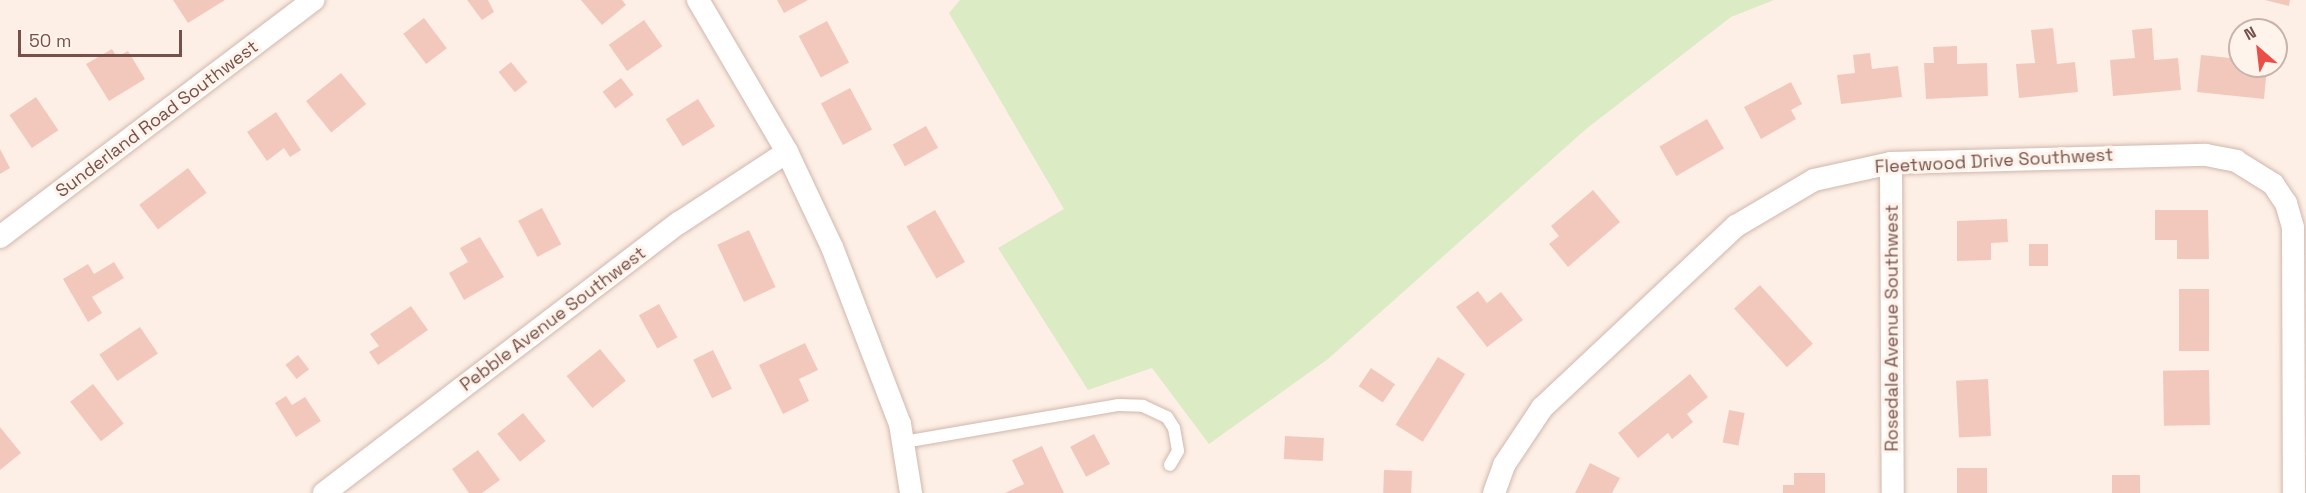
<!DOCTYPE html>
<style>
body{margin:0}
#map{position:relative;width:2306px;height:493px;overflow:hidden;background:#fdefe5;font-family:"Space Grotesk",sans-serif}
div>[style]{position:absolute}
.green>*{inset:0;background:#dbebc3}
.building>*{inset:0;background:#f3c8bc;transform-origin:0 0}
.roads{filter:drop-shadow(0 0 2px #d1b7ad) drop-shadow(0 0 2px #d1b7ad)}
.service>*{height:12px;margin:-6px;padding:0 6px;transform-origin:6px;border-radius:6px;background:#fff}
.minor>*{height:22px;margin:-11px;padding:0 11px;transform-origin:11px;border-radius:11px;background:#fff}
span{translate:-50% -50%;white-space:nowrap;text-align:center;line-height:1.15;-webkit-text-stroke:6px #fff4ec;paint-order:stroke}
.street-label{font-size:18px;color:#775149}
.north{position:absolute;left:2228px;top:18px;width:60px;height:60px;box-sizing:border-box;background:#fff4ec;border:2px solid #c9b3ab;border-radius:50%;rotate:332deg;font-size:16px;font-weight:700;line-height:24px;text-align:center;color:#775149}
.north::after{content:'';display:block;margin:auto;width:21px;height:27px;background:#eb4d47;clip-path:polygon(50% 0,100% 100%,50% 72%,0 100%)}
.scale{position:absolute;left:18px;top:30px;width:164px;height:27px;box-sizing:border-box;border:3px solid #775149;border-top:0;padding-left:8px;font-size:18px;line-height:21px;white-space:nowrap;color:#775149;-webkit-text-stroke:4px #fff4ec;paint-order:stroke}
</style>
<div id="map">
<div class="green">
<div style="clip-path:polygon(960px 0,1774px 0,1731px 17px,1586px 129px,1328px 359px,1209px 444px,1152px 368px,1088px 390px,998px 248px,1064px 209px,949px 13px)"></div>
</div>
<div class="building">
<div style="clip-path:polygon(173px 0,225px 0,188px 23px)"></div>
<div style="clip-path:polygon(467px 0,488px 0,494px 12px,482px 20px)"></div>
<div style="clip-path:polygon(581px 0,622px 0,626px 5px,602px 25px)"></div>
<div style="clip-path:polygon(777px 0,808px 0,784px 13px)"></div>
<div style="clip-path:polygon(2265px 0,2290px 0,2289px 6px)"></div>
<div style="left:424px;top:18px;width:38px;height:26px;rotate:53deg"></div>
<div style="left:644px;top:20px;width:32px;height:43px;rotate:55deg"></div>
<div style="left:827px;top:21px;width:47px;height:32px;rotate:62deg"></div>
<div style="clip-path:polygon(2053px 28px,2057px 64px,2075px 62px,2078px 92px,2019px 98px,2016px 64px,2035px 63px,2031px 30px)"></div>
<div style="clip-path:polygon(2152px 28px,2154px 60px,2178px 58px,2181px 90px,2113px 96px,2110px 60px,2135px 58px,2132px 30px)"></div>
<div style="clip-path:polygon(1957px 46px,1957px 64px,1987px 63px,1988px 96px,1926px 99px,1924px 63px,1934px 63px,1933px 47px)"></div>
<div style="clip-path:polygon(112px 49px,117px 57px,128px 51px,145px 79px,109px 101px,86px 64px)"></div>
<div style="clip-path:polygon(1870px 53px,1872px 69px,1898px 66px,1902px 97px,1841px 104px,1837px 75px,1855px 73px,1853px 55px)"></div>
<div style="clip-path:polygon(2201px 55px,2240px 59px,2240px 66px,2267px 66px,2264px 99px,2197px 92px)"></div>
<div style="left:511px;top:62px;width:26px;height:16px;rotate:51deg"></div>
<div style="left:341px;top:73px;width:40px;height:45px;rotate:51deg"></div>
<div style="left:621px;top:78px;width:21px;height:23px;rotate:53deg"></div>
<div style="clip-path:polygon(1791px 82px,1802px 104px,1791px 110px,1796px 119px,1761px 139px,1744px 107px)"></div>
<div style="left:850px;top:88px;width:47px;height:33px;rotate:62deg"></div>
<div style="left:36px;top:97px;width:40px;height:32px;rotate:56deg"></div>
<div style="left:698px;top:99px;width:32px;height:38px;rotate:58deg"></div>
<div style="clip-path:polygon(276px 112px,301px 150px,290px 157px,284px 148px,267px 161px,247px 132px)"></div>
<div style="left:1707px;top:119px;width:34px;height:55px;rotate:60deg"></div>
<div style="left:926px;top:126px;width:25px;height:38px;rotate:61deg"></div>
<div style="clip-path:polygon(0 149px,10px 168px,0 174px)"></div>
<div style="left:188px;top:168px;width:31px;height:61px;rotate:53deg"></div>
<div style="clip-path:polygon(1593px 190px,1620px 222px,1568px 267px,1549px 244px,1559px 236px,1551px 226px)"></div>
<div style="left:542px;top:208px;width:41px;height:27px;rotate:62deg"></div>
<div style="left:935px;top:210px;width:60px;height:33px;rotate:60deg"></div>
<div style="clip-path:polygon(2155px 210px,2208px 210px,2209px 259px,2177px 259px,2177px 240px,2155px 240px)"></div>
<div style="clip-path:polygon(2007px 219px,2008px 242px,1991px 243px,1991px 260px,1957px 261px,1957px 221px)"></div>
<div style="left:749px;top:230px;width:63px;height:35px;rotate:65deg"></div>
<div style="clip-path:polygon(480px 237px,504px 277px,464px 300px,449px 273px,468px 262px,460px 248px)"></div>
<div style="left:2029px;top:244px;width:19px;height:22px"></div>
<div style="clip-path:polygon(114px 262px,124px 278px,92px 297px,102px 313px,88px 322px,63px 279px,88px 264px,94px 274px)"></div>
<div style="left:1760px;top:285px;width:79px;height:35px;rotate:48deg"></div>
<div style="left:2179px;top:289px;width:30px;height:62px"></div>
<div style="clip-path:polygon(1478px 291px,1487px 303px,1501px 292px,1523px 320px,1487px 347px,1456px 307px)"></div>
<div style="left:659px;top:304px;width:38px;height:23px;rotate:61deg"></div>
<div style="clip-path:polygon(411px 306px,428px 330px,378px 365px,369px 352px,379px 346px,370px 334px)"></div>
<div style="left:140px;top:327px;width:32px;height:49px;rotate:56deg"></div>
<div style="clip-path:polygon(805px 343px,818px 370px,799px 379px,809px 401px,783px 414px,759px 365px)"></div>
<div style="left:600px;top:349px;width:41px;height:43px;rotate:51deg"></div>
<div style="left:713px;top:350px;width:43px;height:22px;rotate:64deg"></div>
<div style="left:298px;top:355px;width:18px;height:16px;rotate:52deg"></div>
<div style="left:1438px;top:357px;width:32px;height:80px;rotate:32deg"></div>
<div style="left:1371px;top:368px;width:29px;height:22px;rotate:34deg"></div>
<div style="left:2209px;top:370px;width:55px;height:46px;rotate:89deg"></div>
<div style="clip-path:polygon(1690px 374px,1708px 397px,1687px 414px,1693px 422px,1672px 439px,1668px 433px,1638px 458px,1618px 433px)"></div>
<div style="left:1988px;top:379px;width:57px;height:32px;rotate:87deg"></div>
<div style="left:93px;top:384px;width:50px;height:29px;rotate:52deg"></div>
<div style="clip-path:polygon(286px 396px,292px 405px,305px 397px,321px 421px,296px 437px,275px 403px)"></div>
<div style="left:1729px;top:410px;width:16px;height:33px;rotate:11deg"></div>
<div style="left:523px;top:413px;width:36px;height:33px;rotate:51deg"></div>
<div style="clip-path:polygon(0 427px,21px 453px,0 470px)"></div>
<div style="left:1094px;top:434px;width:34px;height:27px;rotate:62deg"></div>
<div style="left:1285px;top:436px;width:39px;height:23px;rotate:3deg"></div>
<div style="clip-path:polygon(1042px 446px,1064px 493px,1005px 493px,1024px 484px,1012px 460px)"></div>
<div style="clip-path:polygon(478px 450px,500px 480px,482px 493px,469px 493px,452px 469px)"></div>
<div style="clip-path:polygon(1590px 463px,1620px 478px,1612px 493px,1575px 493px)"></div>
<div style="left:1987px;top:468px;width:25px;height:30px;rotate:90deg"></div>
<div style="left:1384px;top:470px;width:28px;height:23px;rotate:2deg"></div>
<div style="clip-path:polygon(1794px 473px,1825px 473px,1825px 493px,1783px 493px,1783px 485px,1794px 485px)"></div>
<div style="left:2112px;top:475px;width:28px;height:18px"></div>
</div>
<div class="roads">
<div class="service">
<div style="left:904px;top:442px;width:218px;rotate:-9.8deg"></div>
<div style="left:1119px;top:405px;width:24px;rotate:2deg"></div>
<div style="left:1143px;top:406px;width:26px;rotate:25deg"></div>
<div style="left:1167px;top:417px;width:13px;rotate:58deg"></div>
<div style="left:1174px;top:428px;width:23px;rotate:80deg"></div>
<div style="left:1178px;top:451px;width:16px;rotate:120deg"></div>
</div>
<div class="minor">
<div style="left:698px;top:0;width:176px;rotate:59.6deg"></div>
<div style="left:787px;top:152px;width:105px;rotate:64.7deg"></div>
<div style="left:832px;top:247px;width:190px;rotate:69deg"></div>
<div style="left:900px;top:424px;width:70px;rotate:80.9deg"></div>
<div style="left:1891px;top:163px;width:330px;rotate:89.7deg"></div>
<div style="left:0;top:237px;width:393px;rotate:-37.1deg"></div>
<div style="left:324px;top:493px;width:446px;rotate:-37.3deg"></div>
<div style="left:679px;top:223px;width:129px;rotate:-33.3deg"></div>
<div style="left:1494px;top:493px;width:30px;rotate:-70deg"></div>
<div style="left:1504px;top:465px;width:69px;rotate:-56.3deg"></div>
<div style="left:1542px;top:408px;width:266px;rotate:-43.2deg"></div>
<div style="left:1736px;top:226px;width:91px;rotate:-30.5deg"></div>
<div style="left:1814px;top:180px;width:79px;rotate:-12.4deg"></div>
<div style="left:1891px;top:163px;width:315px;rotate:-1.5deg"></div>
<div style="left:2206px;top:155px;width:31px;rotate:11deg"></div>
<div style="left:2236px;top:161px;width:44px;rotate:31.9deg"></div>
<div style="left:2273px;top:184px;width:23px;rotate:56deg"></div>
<div style="left:2286px;top:203px;width:26px;rotate:74deg"></div>
<div style="left:2293px;top:228px;width:265px;rotate:89.8deg"></div>
</div>
</div>
<div class="street-label">
<span style="left:157px;top:119px;rotate:-37deg">Sunderland Road Southwest</span>
<span style="left:1994px;top:161px;rotate:-3deg">Fleetwood Drive Southwest</span>
<span style="left:553px;top:319px;rotate:-37deg">Pebble Avenue Southwest</span>
<span style="left:1892px;top:328px;rotate:-90deg">Rosedale Avenue Southwest</span>
</div>
<div class="north">N</div>
<div class="scale">50 m</div>
</div>
